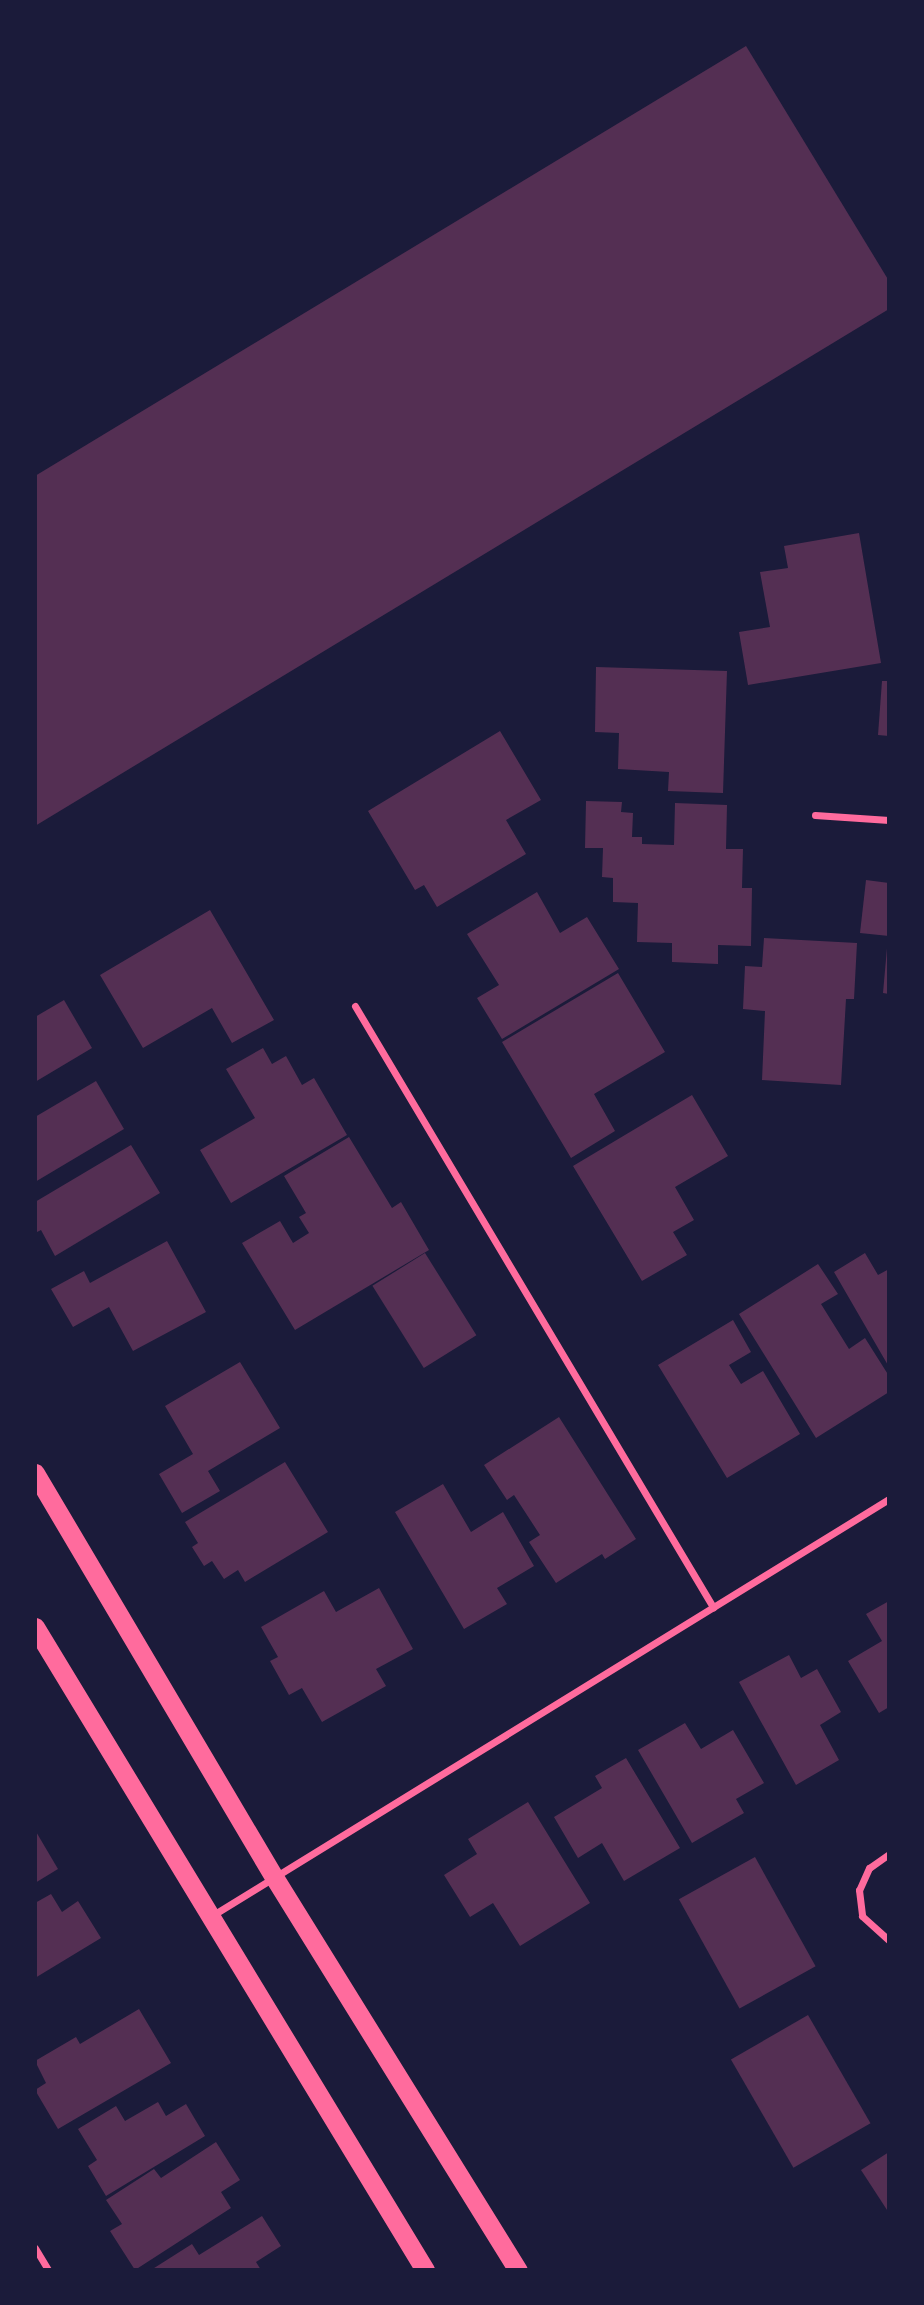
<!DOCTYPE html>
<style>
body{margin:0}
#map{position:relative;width:924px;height:2305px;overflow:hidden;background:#1b1b3a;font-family:"Roboto Condensed",sans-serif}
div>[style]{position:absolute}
.building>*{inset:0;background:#542f53;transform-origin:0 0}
.minor>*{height:7px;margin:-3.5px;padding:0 3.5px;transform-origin:3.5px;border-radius:3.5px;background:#ff6b9d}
.trunk>*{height:19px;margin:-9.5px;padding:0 9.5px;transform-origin:9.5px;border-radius:9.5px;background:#ff6b9d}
span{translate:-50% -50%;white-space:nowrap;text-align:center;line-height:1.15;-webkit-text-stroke:6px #1b1b3a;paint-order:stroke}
.frame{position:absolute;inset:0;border:37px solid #1b1b3a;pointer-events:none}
</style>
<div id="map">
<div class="building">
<div style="clip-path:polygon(746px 46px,889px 281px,889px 309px,35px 826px,35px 476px)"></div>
<div style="clip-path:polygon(859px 533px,881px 663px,748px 685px,739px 632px,770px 627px,760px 572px,788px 568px,784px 546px)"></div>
<div style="clip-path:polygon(596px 667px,727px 671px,723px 793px,668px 791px,669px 772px,618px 769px,619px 733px,595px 732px)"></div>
<div style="clip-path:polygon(882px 681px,889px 681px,889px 736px,878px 735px)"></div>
<div style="clip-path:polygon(500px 731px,541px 800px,506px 820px,526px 854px,437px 907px,424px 885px,415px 890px,368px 811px)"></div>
<div style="clip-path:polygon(586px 801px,622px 802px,621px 812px,633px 813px,632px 837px,642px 837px,642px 844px,674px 845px,675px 803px,727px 805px,726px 849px,743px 849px,742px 888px,752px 888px,751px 946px,718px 945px,718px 964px,672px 962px,672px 943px,637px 942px,638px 903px,613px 902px,613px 878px,602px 877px,603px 848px,585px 848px)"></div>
<div style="clip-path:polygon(866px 880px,889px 883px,889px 936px,860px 933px)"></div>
<div style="clip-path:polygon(537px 892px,560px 933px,587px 917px,619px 969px,502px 1039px,477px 998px,499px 985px,467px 934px)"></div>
<div style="clip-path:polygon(210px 910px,274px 1020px,232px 1043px,212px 1008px,143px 1048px,100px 975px)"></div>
<div style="clip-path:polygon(764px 938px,857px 943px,854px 999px,846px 999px,841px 1085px,762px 1080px,765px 1011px,743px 1009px,745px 966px,762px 967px)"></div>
<div style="clip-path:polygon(887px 948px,889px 948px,889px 994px,883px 993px)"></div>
<div style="clip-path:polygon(618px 973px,665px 1052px,594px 1094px,615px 1131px,571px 1158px,502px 1042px)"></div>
<div style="clip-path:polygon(64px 1000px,92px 1048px,35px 1082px,35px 1017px)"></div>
<div style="clip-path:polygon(263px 1048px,272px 1064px,286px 1056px,302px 1085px,314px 1078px,347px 1135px,231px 1203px,200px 1150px,255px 1118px,226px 1069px)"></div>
<div style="clip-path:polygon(96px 1081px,124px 1129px,35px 1182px,35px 1117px)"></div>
<div style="clip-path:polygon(692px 1095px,728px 1156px,675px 1187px,694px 1220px,673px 1232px,687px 1255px,642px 1281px,573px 1166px)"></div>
<div style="clip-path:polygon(349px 1137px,392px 1208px,401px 1202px,429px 1250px,295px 1330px,242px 1243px,280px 1221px,293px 1243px,309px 1233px,299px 1217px,306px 1213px,284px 1176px)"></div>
<div style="clip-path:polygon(131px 1145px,160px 1193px,55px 1256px,41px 1230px,35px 1233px,35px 1202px)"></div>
<div style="clip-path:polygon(167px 1241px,206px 1312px,133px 1351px,109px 1307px,73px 1327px,51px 1289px,84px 1271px,90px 1283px)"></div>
<div style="left:425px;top:1253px;width:97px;height:62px;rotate:58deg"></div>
<div style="clip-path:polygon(865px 1253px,878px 1275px,889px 1269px,889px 1367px,834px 1272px)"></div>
<div style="clip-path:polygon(818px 1264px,838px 1294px,821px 1304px,849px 1349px,865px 1338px,889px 1376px,889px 1392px,816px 1438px,739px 1314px)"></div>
<div style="clip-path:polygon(733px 1320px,751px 1352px,729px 1365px,741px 1384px,763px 1371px,800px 1434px,727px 1478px,658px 1365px)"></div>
<div style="clip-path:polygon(240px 1362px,280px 1428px,208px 1471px,220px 1491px,182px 1513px,159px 1474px,193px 1454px,165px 1406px)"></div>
<div style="clip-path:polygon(559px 1417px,636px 1539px,605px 1559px,602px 1554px,556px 1583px,529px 1542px,540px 1535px,514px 1495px,507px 1500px,484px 1465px)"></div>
<div style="clip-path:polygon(285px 1462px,328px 1532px,245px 1582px,238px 1570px,224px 1579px,212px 1561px,204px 1566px,192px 1547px,198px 1543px,185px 1522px)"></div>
<div style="clip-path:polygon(443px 1484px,471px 1532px,503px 1512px,534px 1566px,497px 1588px,507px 1604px,464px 1629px,395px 1512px)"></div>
<div style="clip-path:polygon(379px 1588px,413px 1649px,376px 1669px,386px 1686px,322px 1722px,302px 1688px,289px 1695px,270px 1661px,278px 1657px,261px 1627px,324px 1591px,336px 1612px)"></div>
<div style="clip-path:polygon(889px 1601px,889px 1707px,879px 1713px,848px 1661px,882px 1641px,866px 1614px)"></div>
<div style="clip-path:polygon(789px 1655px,801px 1678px,817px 1669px,841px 1712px,820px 1725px,839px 1760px,796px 1785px,739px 1682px)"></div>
<div style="clip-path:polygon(685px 1723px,701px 1749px,733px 1730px,764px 1783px,736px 1799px,744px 1813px,692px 1843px,638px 1750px)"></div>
<div style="clip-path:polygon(626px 1758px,680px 1848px,624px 1881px,602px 1843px,578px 1858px,554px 1817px,602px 1788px,595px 1776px)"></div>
<div style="clip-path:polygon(528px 1802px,590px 1903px,520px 1946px,493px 1903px,470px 1917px,444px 1875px,477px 1854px,468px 1839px)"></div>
<div style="clip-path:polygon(35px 1830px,58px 1869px,35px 1883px)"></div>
<div style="left:755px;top:1857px;width:125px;height:87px;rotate:61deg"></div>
<div style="clip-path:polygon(51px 1894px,62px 1912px,78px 1901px,101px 1938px,35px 1978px,35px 1903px)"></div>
<div style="clip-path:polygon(139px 2009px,171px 2063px,58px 2129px,35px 2090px,46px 2083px,35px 2061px,76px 2037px,80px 2044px)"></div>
<div style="left:808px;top:2015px;width:125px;height:89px;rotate:60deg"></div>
<div style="clip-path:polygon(158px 2102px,166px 2116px,186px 2104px,205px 2136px,106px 2196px,88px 2166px,97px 2160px,78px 2129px,116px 2106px,125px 2121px)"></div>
<div style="clip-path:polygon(216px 2142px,240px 2180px,221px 2192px,231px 2208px,135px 2270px,110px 2231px,122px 2224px,106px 2200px,154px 2169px,161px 2178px)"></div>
<div style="clip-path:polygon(889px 2152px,889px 2213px,861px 2170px)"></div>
<div style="clip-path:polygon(262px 2216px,281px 2246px,256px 2262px,261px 2270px,151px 2270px,192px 2244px,199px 2255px)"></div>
</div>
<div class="minor">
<div style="left:815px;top:815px;width:74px;rotate:3.9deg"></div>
<div style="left:355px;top:1006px;width:700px;rotate:59.22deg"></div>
<div style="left:889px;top:1854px;width:24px;rotate:145deg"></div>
<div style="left:869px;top:1868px;width:24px;rotate:114deg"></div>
<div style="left:859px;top:1890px;width:26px;rotate:83deg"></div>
<div style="left:862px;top:1916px;width:36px;rotate:42deg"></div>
<div style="left:213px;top:1915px;width:794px;rotate:-31.61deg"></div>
<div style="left:35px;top:2248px;width:26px;rotate:59deg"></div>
</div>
<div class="trunk">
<div style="left:35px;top:1473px;width:469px;rotate:59.4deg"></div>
<div style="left:274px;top:1877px;width:463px;rotate:58.2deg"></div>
<div style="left:35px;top:1627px;width:752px;rotate:58.76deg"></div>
</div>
<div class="frame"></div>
</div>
